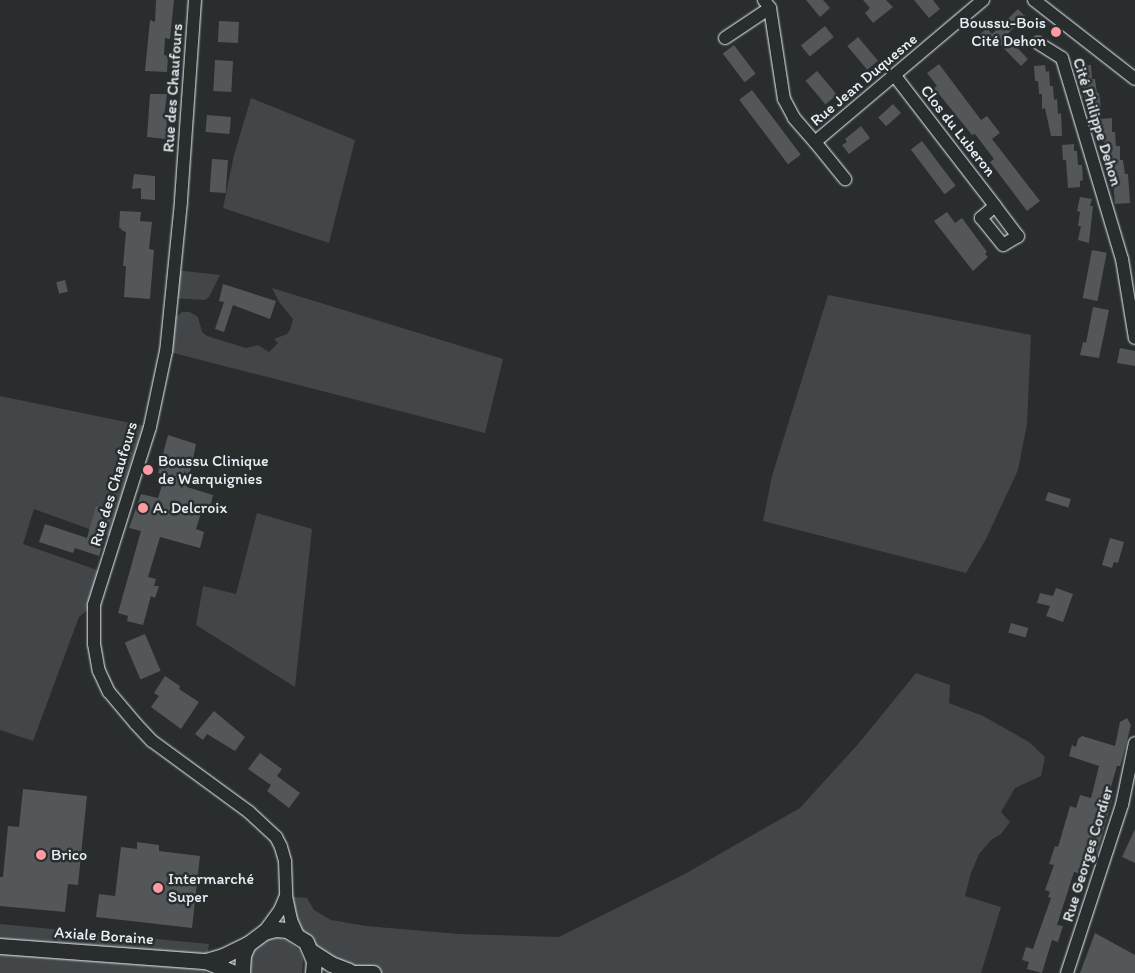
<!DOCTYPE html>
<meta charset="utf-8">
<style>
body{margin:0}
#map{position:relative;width:1135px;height:973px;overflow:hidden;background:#2a2d2e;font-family:Itim,sans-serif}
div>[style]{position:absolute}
.green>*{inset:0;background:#424648}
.building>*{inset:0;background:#535759;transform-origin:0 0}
.roads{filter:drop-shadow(0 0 1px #e8f1f8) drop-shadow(0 0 1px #e8f1f8)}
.minor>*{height:12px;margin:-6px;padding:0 6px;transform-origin:6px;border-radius:6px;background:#2a2d2e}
.major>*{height:15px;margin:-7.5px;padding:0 7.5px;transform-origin:7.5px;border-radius:7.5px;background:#2a2d2e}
.dots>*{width:14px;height:14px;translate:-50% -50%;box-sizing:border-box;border:2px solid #2a2d2e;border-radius:50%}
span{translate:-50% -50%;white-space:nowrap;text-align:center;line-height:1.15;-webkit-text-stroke:5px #2a2d2e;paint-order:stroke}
.poi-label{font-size:16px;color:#e8f1f8}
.right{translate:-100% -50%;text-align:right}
.left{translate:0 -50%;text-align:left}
.street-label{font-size:16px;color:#e8f1f8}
</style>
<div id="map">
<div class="green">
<div style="clip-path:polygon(251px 98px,355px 140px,329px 243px,223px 208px,234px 155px)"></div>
<div style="clip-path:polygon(175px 270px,220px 275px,209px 297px,205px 300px,172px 298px)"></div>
<div style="clip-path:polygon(272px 288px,503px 359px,485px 433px,166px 351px,170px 316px,177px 316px,182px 312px,190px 312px,198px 317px,202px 332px,207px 336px,246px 348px,258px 345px,269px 352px,278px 343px,274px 339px,287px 334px,290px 330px,293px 319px,279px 302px)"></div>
<div style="clip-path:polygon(828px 295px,1031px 335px,1027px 424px,1018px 470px,986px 539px,966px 573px,763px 521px,772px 476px)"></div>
<div style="clip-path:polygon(0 396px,150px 427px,114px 538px,34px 509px,23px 544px,103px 572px,94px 605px,79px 617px,33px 741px,0 730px)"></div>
<div style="clip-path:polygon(257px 513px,312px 529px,295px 687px,196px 625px,203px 586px,236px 594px)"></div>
<div style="clip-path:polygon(916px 673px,950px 685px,949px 703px,983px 716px,1029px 742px,1045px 757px,1041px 776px,1015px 788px,1001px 812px,1010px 822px,1001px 834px,991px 840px,979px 854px,971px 873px,965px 896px,1001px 907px,981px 973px,338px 973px,311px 951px,286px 896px,307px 898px,314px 910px,331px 920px,366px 926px,459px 934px,559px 937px,683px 875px,800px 808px,859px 743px)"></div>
<div style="clip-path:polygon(0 924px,209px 944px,205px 973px,0 973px)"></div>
<div style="clip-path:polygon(279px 938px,287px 940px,300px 951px,303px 959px,302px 973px,251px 973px,249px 963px,256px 947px,270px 939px)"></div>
</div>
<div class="building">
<div style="clip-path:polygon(156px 0,174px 0,170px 39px,165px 38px,164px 55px,168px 56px,167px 72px,145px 71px,150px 20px,155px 22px)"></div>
<div style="clip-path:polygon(806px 0,823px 0,830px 8px,820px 17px)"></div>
<div style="clip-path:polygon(863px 0,886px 0,893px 7px,873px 23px,865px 13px,870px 8px)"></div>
<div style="clip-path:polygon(914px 0,933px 0,940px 9px,929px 18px)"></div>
<div style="clip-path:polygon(1018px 9px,1025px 16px,1006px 36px,1028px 59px,1021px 66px,995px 39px,985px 47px,977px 37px,987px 28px,992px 34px)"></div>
<div style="left:219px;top:21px;width:20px;height:21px;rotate:3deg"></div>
<div style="left:825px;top:26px;width:14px;height:31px;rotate:51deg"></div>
<div style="left:858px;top:37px;width:31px;height:14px;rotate:50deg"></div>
<div style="left:734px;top:45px;width:36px;height:14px;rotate:53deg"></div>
<div style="left:215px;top:60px;width:18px;height:31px;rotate:3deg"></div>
<div style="clip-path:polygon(939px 64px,981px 120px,987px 116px,1000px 133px,992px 139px,1040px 201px,1027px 211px,990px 162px,994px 159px,975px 134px,972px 135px,934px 88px,937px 86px,927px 73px)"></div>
<div style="clip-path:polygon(1045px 65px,1046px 72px,1049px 71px,1050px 86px,1053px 86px,1054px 100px,1057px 99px,1058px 114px,1061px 113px,1062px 136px,1051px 136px,1045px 108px,1042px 109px,1042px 94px,1039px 94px,1038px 81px,1035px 81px,1034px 66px)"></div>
<div style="clip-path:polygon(1091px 65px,1092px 79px,1095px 79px,1097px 93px,1099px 93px,1101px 108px,1089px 109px,1088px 102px,1085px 102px,1084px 88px,1081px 88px,1079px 66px)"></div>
<div style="left:817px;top:71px;width:31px;height:15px;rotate:50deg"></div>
<div style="left:752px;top:90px;width:81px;height:16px;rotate:53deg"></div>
<div style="clip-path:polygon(150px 94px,167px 94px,164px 118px,167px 119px,166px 139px,147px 137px)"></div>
<div style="left:893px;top:104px;width:12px;height:20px;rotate:48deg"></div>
<div style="left:207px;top:115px;width:24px;height:17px;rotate:5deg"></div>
<div style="clip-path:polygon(1112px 118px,1112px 132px,1115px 132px,1116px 146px,1120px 146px,1120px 160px,1123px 160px,1125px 174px,1128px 174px,1130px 203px,1115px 204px,1112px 169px,1109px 169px,1108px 155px,1105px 155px,1104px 142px,1101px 142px,1100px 119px)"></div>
<div style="clip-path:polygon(861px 126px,870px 138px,849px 154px,842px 145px,847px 142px,845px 139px)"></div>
<div style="left:922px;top:141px;width:56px;height:14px;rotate:53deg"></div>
<div style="clip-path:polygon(1074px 144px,1074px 151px,1077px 151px,1078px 165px,1082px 165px,1083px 180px,1080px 181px,1080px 187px,1068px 188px,1066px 160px,1063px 160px,1062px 145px)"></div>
<div style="left:212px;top:159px;width:16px;height:33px;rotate:4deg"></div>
<div style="clip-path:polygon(134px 174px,155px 176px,155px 200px,141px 199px,141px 188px,132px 189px)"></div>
<div style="clip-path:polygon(1080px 197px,1092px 199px,1090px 206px,1093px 206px,1089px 243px,1078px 240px,1081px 226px,1078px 226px,1080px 212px,1077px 211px)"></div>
<div style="clip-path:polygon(120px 211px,141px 212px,140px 221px,152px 222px,149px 249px,154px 250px,150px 299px,124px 297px,126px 266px,123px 266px,126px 232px,123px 231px,119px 227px)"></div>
<div style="clip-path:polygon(947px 212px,955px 223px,962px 218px,987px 252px,985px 254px,988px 257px,973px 271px,934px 221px)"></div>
<div style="left:1092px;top:250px;width:15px;height:49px;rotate:11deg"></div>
<div style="left:65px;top:280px;width:12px;height:9px;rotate:76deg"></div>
<div style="clip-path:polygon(223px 284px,276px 301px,270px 319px,233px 305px,224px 332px,215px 329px,224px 302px,219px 301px)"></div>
<div style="clip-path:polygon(1093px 307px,1109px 310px,1099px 358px,1080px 355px,1083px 342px,1086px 343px)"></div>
<div style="clip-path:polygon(1120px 348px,1135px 351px,1135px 366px,1117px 363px)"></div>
<div style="clip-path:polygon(168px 435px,196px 444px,187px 487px,213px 495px,210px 509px,203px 507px,196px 529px,204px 532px,200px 548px,160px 537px,148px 577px,156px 579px,154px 586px,159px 586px,155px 598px,151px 596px,143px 625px,127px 621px,128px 616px,118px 613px,141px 531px,129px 528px,141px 494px,158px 498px,165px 475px,158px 473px)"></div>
<div style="left:1048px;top:492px;width:24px;height:9px;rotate:17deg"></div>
<div style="clip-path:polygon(96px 506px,113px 512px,99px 556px,75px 548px,73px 553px,39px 542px,45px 524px,87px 538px)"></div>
<div style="clip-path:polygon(1110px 538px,1124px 542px,1118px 563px,1114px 562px,1112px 568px,1102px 565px)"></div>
<div style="clip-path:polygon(1056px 588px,1073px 594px,1063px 622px,1046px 616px,1050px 606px,1037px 603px,1040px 593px,1053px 596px)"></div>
<div style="left:1011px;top:623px;width:18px;height:10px;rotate:16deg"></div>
<div style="left:145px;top:634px;width:40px;height:22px;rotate:67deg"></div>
<div style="clip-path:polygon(165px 676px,180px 686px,179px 689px,199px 702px,181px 729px,151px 707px,159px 696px,154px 693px)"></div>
<div style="clip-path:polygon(214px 711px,245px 737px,235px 751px,207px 734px,203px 740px,195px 734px)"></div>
<div style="clip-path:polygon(1127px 718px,1131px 725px,1122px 760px,1120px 766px,1117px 766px,1110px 790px,1114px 791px,1113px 797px,1097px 853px,1090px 851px,1082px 874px,1074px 872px,1057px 925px,1063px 926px,1058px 942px,1052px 940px,1042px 973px,1027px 969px,1029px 962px,1022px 960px,1026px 947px,1033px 949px,1051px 898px,1048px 897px,1050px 892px,1045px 890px,1054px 865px,1049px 864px,1055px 846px,1058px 847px,1070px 806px,1076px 808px,1080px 795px,1091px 798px,1099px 766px,1069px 756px,1072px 745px,1076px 747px,1078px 739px,1082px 736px,1115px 746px,1120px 722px)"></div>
<div style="clip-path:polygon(260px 753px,282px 769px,277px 776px,300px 793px,289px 808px,267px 791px,271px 785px,248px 769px)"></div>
<div style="clip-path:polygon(23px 789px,87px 796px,78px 885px,68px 884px,65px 912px,0 906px,0 877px,3px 877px,8px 826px,19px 827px)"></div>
<div style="clip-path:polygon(1135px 829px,1135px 863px,1122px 857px)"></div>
<div style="clip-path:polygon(137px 842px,159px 845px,159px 851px,200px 856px,192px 928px,96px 917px,99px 894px,115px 896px,121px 847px,137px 849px)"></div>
<div style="clip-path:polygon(1095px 933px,1135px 955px,1135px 973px,1080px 973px)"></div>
</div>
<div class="roads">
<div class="minor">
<div style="left:195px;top:0;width:202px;rotate:94deg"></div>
<div style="left:181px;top:202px;width:150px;rotate:95.7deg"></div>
<div style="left:166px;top:351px;width:78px;rotate:101.9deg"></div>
<div style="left:150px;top:427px;width:187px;rotate:107.5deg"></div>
<div style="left:94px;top:605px;width:39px;rotate:90deg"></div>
<div style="left:94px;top:644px;width:27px;rotate:80deg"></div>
<div style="left:99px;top:671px;width:23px;rotate:65deg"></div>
<div style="left:109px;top:692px;width:42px;rotate:49.8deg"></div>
<div style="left:136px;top:724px;width:23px;rotate:47deg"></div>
<div style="left:152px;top:741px;width:120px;rotate:36.2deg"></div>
<div style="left:249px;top:812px;width:37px;rotate:43deg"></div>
<div style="left:276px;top:837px;width:11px;rotate:63deg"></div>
<div style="left:281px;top:847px;width:15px;rotate:74deg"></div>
<div style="left:285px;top:861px;width:35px;rotate:88deg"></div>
<div style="left:286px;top:896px;width:25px;rotate:78deg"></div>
<div style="left:291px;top:920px;width:17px;rotate:66deg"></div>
<div style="left:764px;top:0;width:10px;rotate:53deg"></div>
<div style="left:770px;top:8px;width:92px;rotate:81.3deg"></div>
<div style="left:784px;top:99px;width:21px;rotate:62deg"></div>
<div style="left:794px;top:118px;width:32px;rotate:49deg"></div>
<div style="left:815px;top:142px;width:220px;rotate:-40.2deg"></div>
<div style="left:1034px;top:0;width:128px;rotate:38deg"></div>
<div style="left:725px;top:38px;width:54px;rotate:-33.7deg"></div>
<div style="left:1038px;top:43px;width:28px;rotate:32deg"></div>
<div style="left:1062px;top:58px;width:210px;rotate:73.4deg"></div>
<div style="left:1122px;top:259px;width:80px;rotate:80.7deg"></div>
<div style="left:895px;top:76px;width:164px;rotate:52.4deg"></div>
<div style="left:995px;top:206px;width:38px;rotate:53deg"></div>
<div style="left:1018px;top:236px;width:17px;rotate:149deg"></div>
<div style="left:1003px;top:245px;width:35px;rotate:-129deg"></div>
<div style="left:981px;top:218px;width:18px;rotate:-41deg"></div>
<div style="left:815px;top:142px;width:48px;rotate:51deg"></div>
<div style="left:264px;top:932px;width:27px;rotate:-54deg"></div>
<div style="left:280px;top:910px;width:15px;rotate:-67deg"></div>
<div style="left:1067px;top:973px;width:177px;rotate:-71.9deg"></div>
<div style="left:1122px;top:805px;width:63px;rotate:-78.2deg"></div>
</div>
<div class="major">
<div style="left:0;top:946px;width:207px;rotate:4.2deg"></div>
<div style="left:206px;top:961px;width:30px;rotate:23deg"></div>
<div style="left:311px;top:951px;width:24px;rotate:33deg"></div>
<div style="left:331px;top:964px;width:19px;rotate:21deg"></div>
<div style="left:206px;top:961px;width:18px;rotate:-16deg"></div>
<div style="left:223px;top:956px;width:28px;rotate:-26deg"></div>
<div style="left:242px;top:973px;width:18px;rotate:-87deg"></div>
<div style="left:243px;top:955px;width:12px;rotate:-66deg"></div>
<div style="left:248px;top:944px;width:20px;rotate:-37deg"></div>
<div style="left:264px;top:932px;width:12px;rotate:-14deg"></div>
<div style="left:276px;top:929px;width:11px;rotate:5deg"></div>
<div style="left:287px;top:930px;width:22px;rotate:32deg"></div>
<div style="left:306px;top:942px;width:21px;rotate:67deg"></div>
<div style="left:314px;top:961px;width:12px;rotate:95deg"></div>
<div style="left:339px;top:973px;width:34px"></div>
</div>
</div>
<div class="dots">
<div style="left:1056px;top:32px;background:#ff9aa2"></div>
<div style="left:148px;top:470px;background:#ff9aa2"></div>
<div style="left:143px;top:508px;background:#ff9aa2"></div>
<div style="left:41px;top:855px;background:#ff9aa2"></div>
<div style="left:158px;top:888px;background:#ff9aa2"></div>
</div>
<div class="poi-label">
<span class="right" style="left:1046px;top:32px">Boussu-Bois<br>Cité Dehon</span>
<span class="left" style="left:158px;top:470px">Boussu Clinique<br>de Warquignies</span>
<span class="left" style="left:153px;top:508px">A. Delcroix</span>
<span class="left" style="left:51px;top:855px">Brico</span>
<span class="left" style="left:168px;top:888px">Intermarché<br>Super</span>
</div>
<div class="street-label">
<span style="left:864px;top:80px;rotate:-40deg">Rue Jean Duquesne</span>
<span style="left:173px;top:88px;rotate:-86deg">Rue des Chaufours</span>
<span style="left:1097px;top:122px;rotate:73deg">Cité Philippe Dehon</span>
<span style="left:958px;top:131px;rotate:52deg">Clos du Luberon</span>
<span style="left:114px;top:484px;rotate:-73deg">Rue des Chaufours</span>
<span style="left:1088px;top:854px;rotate:-73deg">Rue Georges Cordier</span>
<span style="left:104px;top:936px;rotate:4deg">Axiale Boraine</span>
</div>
</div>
